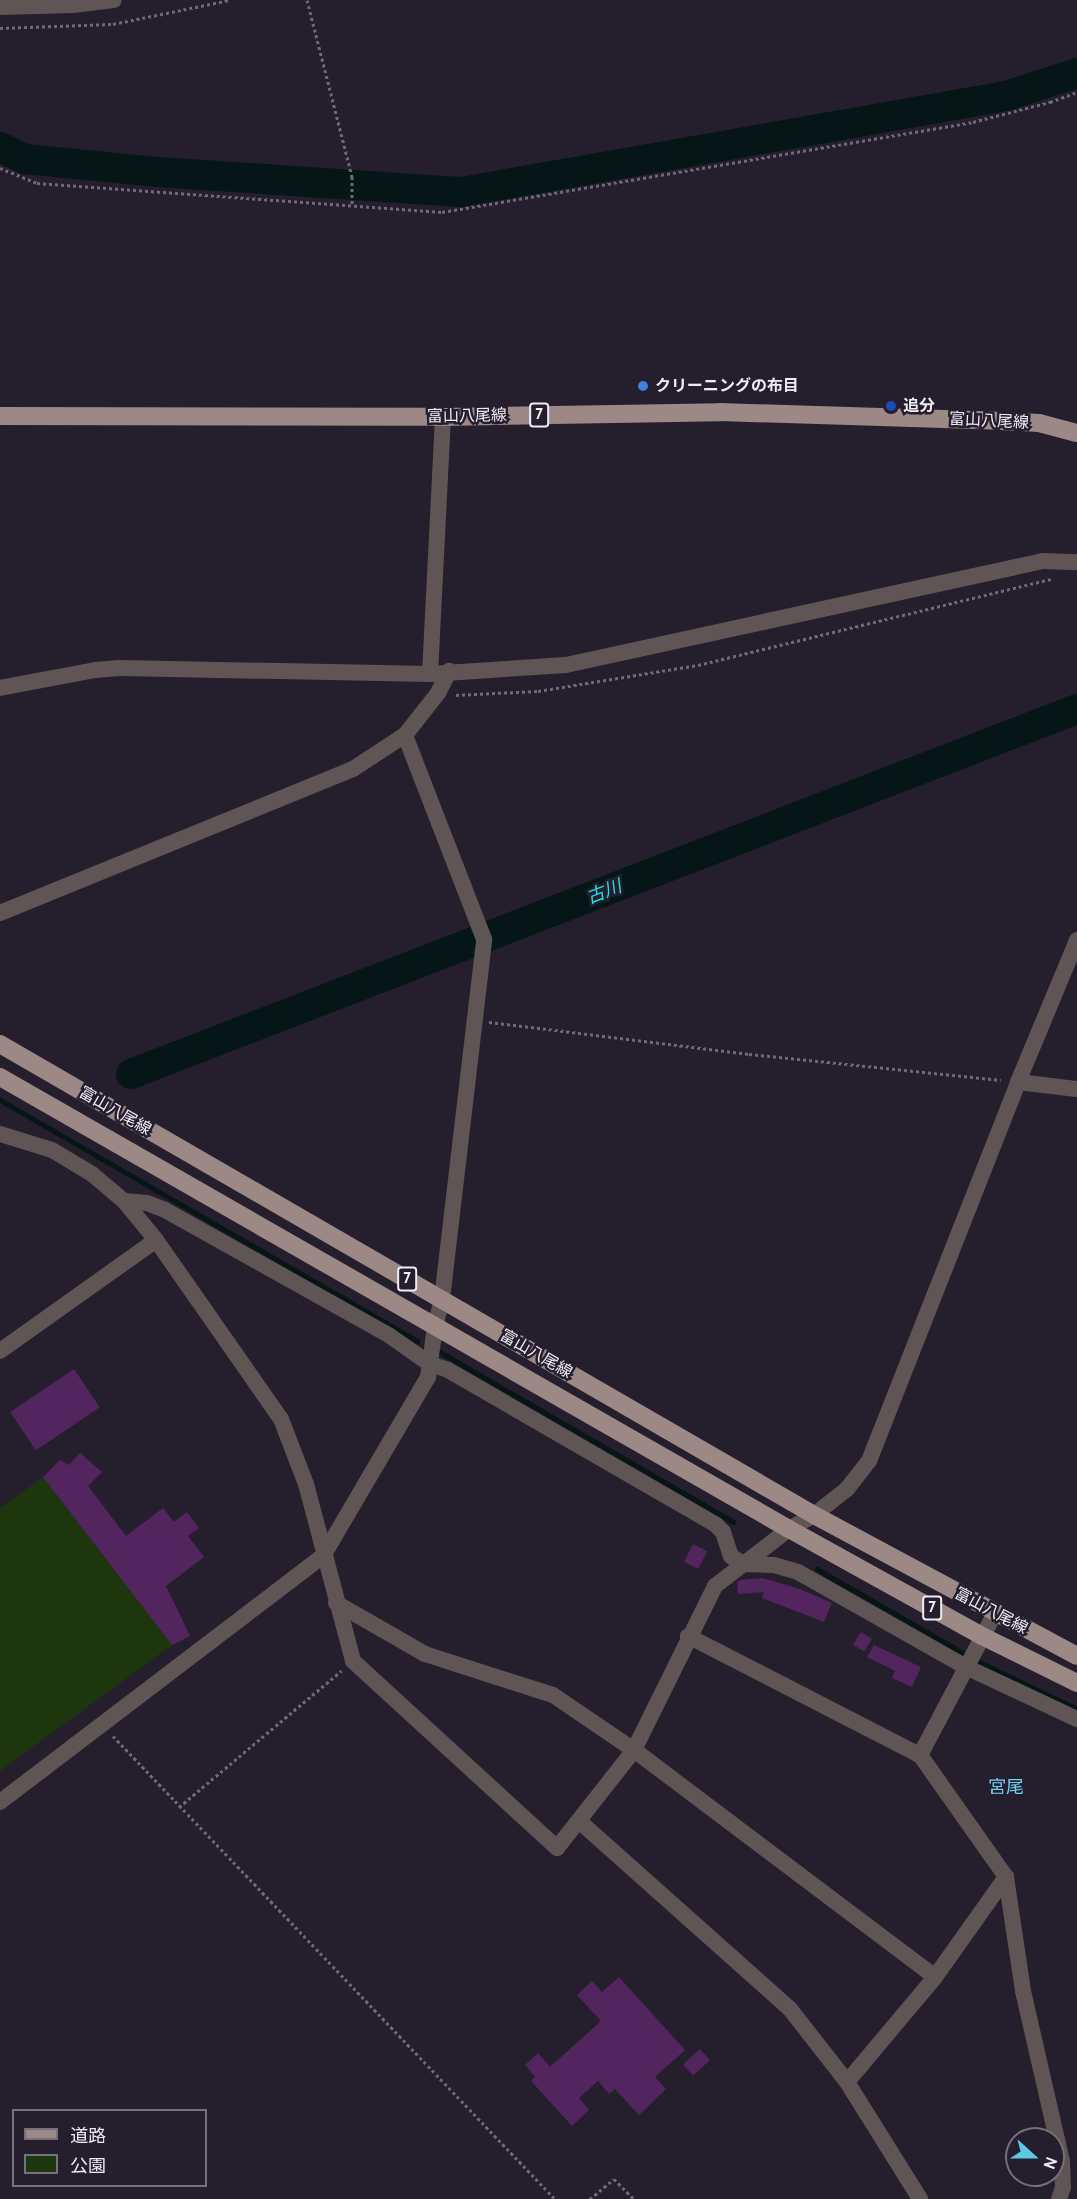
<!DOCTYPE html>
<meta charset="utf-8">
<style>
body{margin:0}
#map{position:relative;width:1077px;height:2199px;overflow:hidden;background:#251e2d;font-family:Cabin,"Noto Sans JP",sans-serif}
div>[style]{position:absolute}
.green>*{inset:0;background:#1d360e}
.stream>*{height:5px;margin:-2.5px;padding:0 2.5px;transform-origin:2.5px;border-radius:2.5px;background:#061515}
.river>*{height:30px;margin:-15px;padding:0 15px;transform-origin:15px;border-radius:15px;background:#061515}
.building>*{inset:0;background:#52255f;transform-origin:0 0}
.path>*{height:3px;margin-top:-1.5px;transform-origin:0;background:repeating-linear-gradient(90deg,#706a78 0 3px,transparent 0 6px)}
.minor>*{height:16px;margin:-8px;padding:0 8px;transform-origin:8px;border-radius:8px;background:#5f5554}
.major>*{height:18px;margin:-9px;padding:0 9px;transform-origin:9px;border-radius:9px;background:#9c8885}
.dots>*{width:16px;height:16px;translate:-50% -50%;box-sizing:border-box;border:3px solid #251e2d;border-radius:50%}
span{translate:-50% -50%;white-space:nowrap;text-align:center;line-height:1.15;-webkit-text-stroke:5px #251e2d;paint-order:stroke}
.shield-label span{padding:2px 4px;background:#251e2d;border:2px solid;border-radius:4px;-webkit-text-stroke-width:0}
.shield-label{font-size:15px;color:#f0ecf6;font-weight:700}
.poi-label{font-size:16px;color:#f0ecf6;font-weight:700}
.left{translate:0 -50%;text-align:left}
.street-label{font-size:16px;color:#f0ecf6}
.water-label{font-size:18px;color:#20e2e4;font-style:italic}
.neighbourhood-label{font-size:18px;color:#71d2f0}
.legend{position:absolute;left:12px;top:2109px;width:195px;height:78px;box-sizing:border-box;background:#251e2d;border:2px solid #76707d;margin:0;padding:8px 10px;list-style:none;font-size:18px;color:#f0ecf6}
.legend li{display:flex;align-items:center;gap:12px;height:30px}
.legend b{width:30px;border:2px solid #76707d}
.north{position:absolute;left:1005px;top:2127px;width:60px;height:60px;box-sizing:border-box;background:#251e2d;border:2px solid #76707d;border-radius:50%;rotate:111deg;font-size:16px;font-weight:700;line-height:24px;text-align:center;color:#f0ecf6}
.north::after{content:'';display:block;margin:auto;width:21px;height:27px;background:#5cc7e7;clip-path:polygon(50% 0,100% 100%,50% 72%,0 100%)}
</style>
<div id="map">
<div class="green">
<div style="clip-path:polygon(43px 1477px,172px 1645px,0 1771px,0 1508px)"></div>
</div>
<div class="stream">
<div style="left:0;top:1100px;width:482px;rotate:30deg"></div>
<div style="left:440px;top:1352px;width:339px;rotate:30.1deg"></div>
<div style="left:817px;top:1569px;width:182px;rotate:29.9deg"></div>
<div style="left:975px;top:1660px;width:113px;rotate:25.7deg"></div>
</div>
<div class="river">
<div style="left:0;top:147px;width:28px;rotate:26deg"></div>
<div style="left:25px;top:159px;width:134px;rotate:5.6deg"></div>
<div style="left:158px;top:172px;width:304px;rotate:3.8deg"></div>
<div style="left:461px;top:192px;width:553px;rotate:-9.99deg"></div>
<div style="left:1006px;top:96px;width:75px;rotate:-17.9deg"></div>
<div style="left:131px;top:1074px;width:1014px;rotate:-21.1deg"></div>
</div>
<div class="building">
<div style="left:74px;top:1369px;width:46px;height:77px;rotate:56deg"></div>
<div style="clip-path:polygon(80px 1453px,102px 1472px,88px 1486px,126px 1536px,163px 1508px,174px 1522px,187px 1512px,199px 1528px,188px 1536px,204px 1557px,166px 1586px,190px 1636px,172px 1645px,43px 1477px,60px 1460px,69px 1465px)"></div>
<div style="left:693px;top:1544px;width:16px;height:20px;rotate:27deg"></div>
<div style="clip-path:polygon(763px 1578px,800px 1589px,832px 1603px,824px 1622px,762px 1598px,764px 1592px,738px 1594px,737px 1582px,740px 1580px)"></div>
<div style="left:861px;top:1632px;width:13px;height:15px;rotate:32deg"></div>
<div style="clip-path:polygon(874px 1645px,921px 1667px,912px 1687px,892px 1678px,895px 1671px,867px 1657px)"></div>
<div style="clip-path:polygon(619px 1977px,685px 2050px,655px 2077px,666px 2089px,639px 2115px,615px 2089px,609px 2094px,598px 2081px,579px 2098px,589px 2110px,572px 2126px,531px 2081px,535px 2077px,525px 2065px,538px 2053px,550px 2067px,601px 2021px,577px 1995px,592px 1981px,602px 1992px)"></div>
<div style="left:700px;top:2049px;width:15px;height:23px;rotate:48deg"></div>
</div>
<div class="path">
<div style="left:307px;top:0;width:183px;rotate:75.7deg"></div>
<div style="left:352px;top:177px;width:28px;rotate:90deg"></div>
<div style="left:0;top:28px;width:113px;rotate:-2deg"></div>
<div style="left:113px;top:24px;width:119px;rotate:-11.6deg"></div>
<div style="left:0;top:168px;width:40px;rotate:22deg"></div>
<div style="left:37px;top:183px;width:406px;rotate:4.1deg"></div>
<div style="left:442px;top:212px;width:539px;rotate:-9.62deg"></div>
<div style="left:973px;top:122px;width:80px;rotate:-14.6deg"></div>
<div style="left:1050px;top:102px;width:29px;rotate:-20deg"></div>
<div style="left:456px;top:695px;width:82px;rotate:-2.8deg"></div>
<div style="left:538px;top:691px;width:162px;rotate:-9.2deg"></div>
<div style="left:698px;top:665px;width:364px;rotate:-13.7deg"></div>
<div style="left:489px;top:1022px;width:262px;rotate:7deg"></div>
<div style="left:749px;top:1054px;width:253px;rotate:5.9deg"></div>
<div style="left:113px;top:1736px;width:640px;rotate:46.33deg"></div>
<div style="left:179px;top:1807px;width:212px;rotate:-40deg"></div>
<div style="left:590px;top:2199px;width:31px;rotate:-40deg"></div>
<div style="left:614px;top:2179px;width:28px;rotate:45deg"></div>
</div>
<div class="minor">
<div style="left:0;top:7px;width:73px;rotate:-1.6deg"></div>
<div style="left:73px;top:5px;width:41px;rotate:-7deg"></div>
<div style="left:430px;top:674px;width:257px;rotate:-87.1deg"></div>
<div style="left:0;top:688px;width:97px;rotate:-10.7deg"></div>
<div style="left:95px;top:670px;width:24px;rotate:-5deg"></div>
<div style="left:119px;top:668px;width:311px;rotate:1.1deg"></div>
<div style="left:430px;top:674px;width:136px;rotate:-3.8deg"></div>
<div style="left:566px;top:665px;width:487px;rotate:-12.3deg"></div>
<div style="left:1042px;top:561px;width:35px;rotate:2deg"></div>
<div style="left:0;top:913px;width:381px;rotate:-22.2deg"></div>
<div style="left:353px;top:769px;width:62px;rotate:-33.2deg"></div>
<div style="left:405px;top:735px;width:53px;rotate:-51.8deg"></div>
<div style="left:438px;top:693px;width:25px;rotate:-63deg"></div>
<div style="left:1018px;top:1082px;width:59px;rotate:6.8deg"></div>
<div style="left:0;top:1134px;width:54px;rotate:17.1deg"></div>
<div style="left:52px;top:1150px;width:47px;rotate:31deg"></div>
<div style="left:92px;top:1174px;width:42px;rotate:40.2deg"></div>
<div style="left:124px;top:1201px;width:50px;rotate:50.6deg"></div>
<div style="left:156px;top:1240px;width:218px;rotate:55.1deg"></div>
<div style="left:281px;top:1419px;width:70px;rotate:69deg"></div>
<div style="left:306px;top:1484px;width:183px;rotate:75.1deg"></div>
<div style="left:353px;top:1661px;width:277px;rotate:42.5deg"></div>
<div style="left:557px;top:1848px;width:125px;rotate:-51.8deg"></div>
<div style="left:634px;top:1750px;width:183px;rotate:-63.7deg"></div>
<div style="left:715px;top:1586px;width:93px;rotate:-37.6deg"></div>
<div style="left:789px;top:1529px;width:29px;rotate:-29deg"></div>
<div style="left:814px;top:1515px;width:42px;rotate:-38.2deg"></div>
<div style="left:847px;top:1489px;width:36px;rotate:-52deg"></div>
<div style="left:869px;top:1461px;width:407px;rotate:-68.5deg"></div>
<div style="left:1018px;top:1082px;width:154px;rotate:-67.4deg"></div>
<div style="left:124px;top:1201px;width:23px;rotate:5deg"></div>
<div style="left:147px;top:1203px;width:19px;rotate:21deg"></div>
<div style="left:165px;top:1210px;width:258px;rotate:29.2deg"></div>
<div style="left:390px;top:1336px;width:49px;rotate:35deg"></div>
<div style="left:430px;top:1364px;width:19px;rotate:18deg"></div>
<div style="left:448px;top:1370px;width:310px;rotate:30deg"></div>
<div style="left:716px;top:1525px;width:10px;rotate:45deg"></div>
<div style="left:723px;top:1532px;width:25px;rotate:72deg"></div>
<div style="left:731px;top:1556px;width:14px;rotate:34deg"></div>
<div style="left:743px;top:1564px;width:31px;rotate:2deg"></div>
<div style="left:774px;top:1565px;width:25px;rotate:16deg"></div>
<div style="left:798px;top:1572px;width:193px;rotate:29.5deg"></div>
<div style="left:966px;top:1667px;width:123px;rotate:25.1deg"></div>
<div style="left:0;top:1351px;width:191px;rotate:-35.4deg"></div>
<div style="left:336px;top:1603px;width:103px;rotate:29.8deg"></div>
<div style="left:425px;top:1654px;width:134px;rotate:17.8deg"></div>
<div style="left:553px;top:1695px;width:98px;rotate:34.2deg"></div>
<div style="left:634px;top:1750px;width:377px;rotate:37deg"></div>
<div style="left:995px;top:1613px;width:161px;rotate:117.8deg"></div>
<div style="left:920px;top:1755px;width:149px;rotate:54.8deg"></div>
<div style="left:1006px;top:1877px;width:115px;rotate:81.5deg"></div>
<div style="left:1023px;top:1991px;width:174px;rotate:77.1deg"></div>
<div style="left:1062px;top:2161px;width:26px;rotate:88deg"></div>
<div style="left:1063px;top:2187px;width:13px;rotate:108deg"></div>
<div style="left:688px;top:1636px;width:261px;rotate:27.2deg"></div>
<div style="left:0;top:1802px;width:406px;rotate:-37.3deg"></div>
<div style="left:323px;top:1556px;width:208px;rotate:-59.6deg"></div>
<div style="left:428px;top:1377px;width:50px;rotate:-82deg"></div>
<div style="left:435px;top:1327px;width:29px;rotate:-76deg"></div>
<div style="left:442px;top:1299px;width:362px;rotate:-83.3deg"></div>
<div style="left:484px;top:939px;width:219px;rotate:-111.2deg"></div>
<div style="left:579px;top:1821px;width:283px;rotate:41.7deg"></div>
<div style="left:790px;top:2009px;width:93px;rotate:52deg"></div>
<div style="left:847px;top:2082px;width:138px;rotate:58deg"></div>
<div style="left:847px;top:2082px;width:137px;rotate:-50deg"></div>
<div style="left:935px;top:1977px;width:123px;rotate:-54.6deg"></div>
</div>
<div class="major">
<div style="left:0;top:416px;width:443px;rotate:0.1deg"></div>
<div style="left:443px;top:417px;width:277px;rotate:-1deg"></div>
<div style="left:720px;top:412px;width:279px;rotate:1.8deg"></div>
<div style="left:999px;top:421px;width:40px;rotate:2.9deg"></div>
<div style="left:1039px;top:423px;width:39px;rotate:15deg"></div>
<div style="left:0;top:1044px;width:940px;rotate:30.05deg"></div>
<div style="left:814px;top:1515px;width:298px;rotate:28.2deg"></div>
<div style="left:0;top:1077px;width:909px;rotate:29.81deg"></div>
<div style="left:789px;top:1529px;width:221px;rotate:29deg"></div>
<div style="left:982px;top:1636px;width:106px;rotate:26.3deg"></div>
</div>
<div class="dots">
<div style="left:643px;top:386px;background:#3f7fe0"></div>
<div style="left:891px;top:406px;background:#1a4fb4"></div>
</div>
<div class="shield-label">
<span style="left:539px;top:415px">7</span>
<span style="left:407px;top:1279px">7</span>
<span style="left:932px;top:1608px">7</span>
</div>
<div class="poi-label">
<span class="left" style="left:655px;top:386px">クリーニングの布目</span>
<span class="left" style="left:903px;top:406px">追分</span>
</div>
<div class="street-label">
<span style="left:467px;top:416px;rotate:-1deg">富山八尾線</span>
<span style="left:989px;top:421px;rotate:3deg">富山八尾線</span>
<span style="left:115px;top:1111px;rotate:30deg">富山八尾線</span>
<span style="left:536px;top:1354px;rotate:30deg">富山八尾線</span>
<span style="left:991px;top:1611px;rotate:28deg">富山八尾線</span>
</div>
<div class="water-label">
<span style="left:604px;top:892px;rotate:-21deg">古川</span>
</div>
<div class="neighbourhood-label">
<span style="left:1006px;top:1787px">宮尾</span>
</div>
<ul class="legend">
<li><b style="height:8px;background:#9c8885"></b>道路</li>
<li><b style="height:16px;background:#1d360e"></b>公園</li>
</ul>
<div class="north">N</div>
</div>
